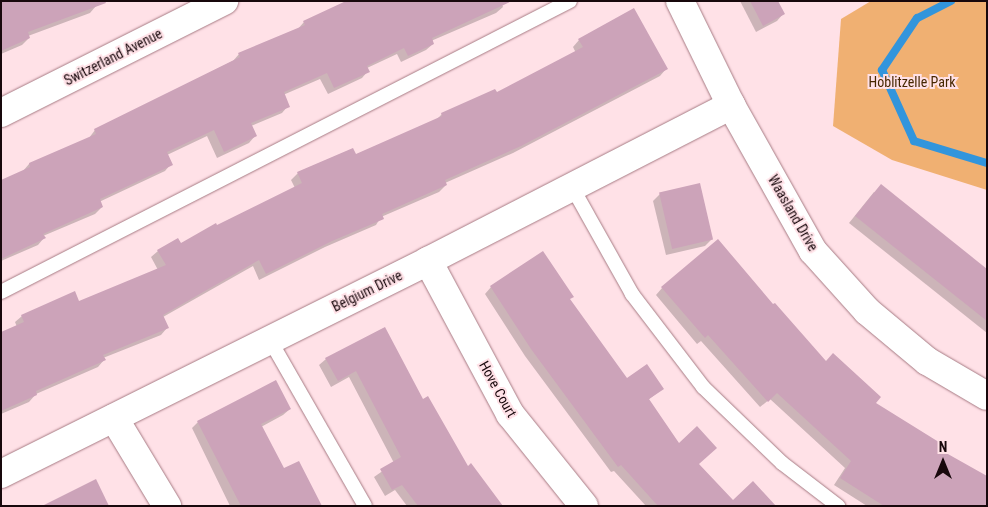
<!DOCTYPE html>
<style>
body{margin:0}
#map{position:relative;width:988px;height:507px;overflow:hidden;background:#ffe1e7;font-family:"Roboto Condensed",sans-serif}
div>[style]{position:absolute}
.green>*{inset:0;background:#f0b072}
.shadow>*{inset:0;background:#0003}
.stream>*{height:8px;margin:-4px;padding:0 4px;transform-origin:4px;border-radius:4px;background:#3295dc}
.building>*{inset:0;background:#cca3b9;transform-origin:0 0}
.roads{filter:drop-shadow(0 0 1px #a77b84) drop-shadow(0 0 1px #a77b84)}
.lane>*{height:14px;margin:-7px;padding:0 7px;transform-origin:7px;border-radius:7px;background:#fff}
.street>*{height:28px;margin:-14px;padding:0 14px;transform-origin:14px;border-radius:14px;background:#fff}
span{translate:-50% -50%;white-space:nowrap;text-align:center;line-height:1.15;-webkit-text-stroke:4px #ffe1e7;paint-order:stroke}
.street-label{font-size:14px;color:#18080c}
.park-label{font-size:14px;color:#462701}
.frame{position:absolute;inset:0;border:2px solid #18080c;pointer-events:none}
.north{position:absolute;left:918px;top:437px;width:50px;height:50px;-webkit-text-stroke:4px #ffe1e7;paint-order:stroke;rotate:0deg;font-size:14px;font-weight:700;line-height:20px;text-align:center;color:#18080c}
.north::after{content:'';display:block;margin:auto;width:18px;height:22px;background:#18080c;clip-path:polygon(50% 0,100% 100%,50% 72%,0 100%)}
</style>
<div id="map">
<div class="green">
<div style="clip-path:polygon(871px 1px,987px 1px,987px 190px,892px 160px,833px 126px,841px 19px)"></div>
</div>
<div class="shadow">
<div style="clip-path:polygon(1px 1px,96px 6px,90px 13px,28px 36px,29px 38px,22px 45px,1px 54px)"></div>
<div style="clip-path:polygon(501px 1px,503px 7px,496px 13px,431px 41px,433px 44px,426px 50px,401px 62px,397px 54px,367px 68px,368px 71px,362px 78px,328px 94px,320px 79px,283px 95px,288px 106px,282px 113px,251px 126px,255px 136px,249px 143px,217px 158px,207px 136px,167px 155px,171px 164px,165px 171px,99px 202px,102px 207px,95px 214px,43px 236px,44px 238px,38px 245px,1px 261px,1px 181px,23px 171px,29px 164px,89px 138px,95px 130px,233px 61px,239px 54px,297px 30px,304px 22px)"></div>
<div style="clip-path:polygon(740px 1px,776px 1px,783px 14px,777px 21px,756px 32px)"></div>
<div style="clip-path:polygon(579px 40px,666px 69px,660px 76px,513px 153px,445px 183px,446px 185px,439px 192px,381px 217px,376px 225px,325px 247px,259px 280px,253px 266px,163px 317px,167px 328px,161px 335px,103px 358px,104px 360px,98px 367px,36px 394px,29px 402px,1px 414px,1px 334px,17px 327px,15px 322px,22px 316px,79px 302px,158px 270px,151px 257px,158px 251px,180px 244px,295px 188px,291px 180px,298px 173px,355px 155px,436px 120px,442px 114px,497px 94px,576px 53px,573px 47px)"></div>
<div style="clip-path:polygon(874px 192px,987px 277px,987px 333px,849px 223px)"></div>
<div style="clip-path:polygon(660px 194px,712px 239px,705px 246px,666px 255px,653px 201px)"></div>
<div style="clip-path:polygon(491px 287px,569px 300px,626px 380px,662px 389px,648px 400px,679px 444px,732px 502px,767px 506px,646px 506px,614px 471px,611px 472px,525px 356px,485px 294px)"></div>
<div style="clip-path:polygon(662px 288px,773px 306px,826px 362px,874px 403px,937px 450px,987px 506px,867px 506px,834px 485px,845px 468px,770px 399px,760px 407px,701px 341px,697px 344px,656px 295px)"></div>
<div style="clip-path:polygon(384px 328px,422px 400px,468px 467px,501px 506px,407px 506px,395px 490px,385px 496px,374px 477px,394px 463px,349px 377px,331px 387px,319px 365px,326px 359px)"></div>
<div style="clip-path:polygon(290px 409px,283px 415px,261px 427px,284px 470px,321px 506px,230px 506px,192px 428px,198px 422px)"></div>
</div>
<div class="stream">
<div style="left:951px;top:1px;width:38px;rotate:153deg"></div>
<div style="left:917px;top:18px;width:63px;rotate:123.9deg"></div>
<div style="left:882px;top:70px;width:78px;rotate:65.7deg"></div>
<div style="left:914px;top:141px;width:76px;rotate:16.8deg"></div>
</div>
<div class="building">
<div style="clip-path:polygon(1px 1px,105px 1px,106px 3px,28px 32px,30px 38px,1px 51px)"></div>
<div style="clip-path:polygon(346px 1px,512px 1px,432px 38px,434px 44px,408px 56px,404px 48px,367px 66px,370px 72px,334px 88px,327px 73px,284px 92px,290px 107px,251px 123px,257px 136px,224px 152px,214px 130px,167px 152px,173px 165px,100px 199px,103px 207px,43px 234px,46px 238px,1px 259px,1px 180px,30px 167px,29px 163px,96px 134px,94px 129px,240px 57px,238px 53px,305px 25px,303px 21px)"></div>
<div style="clip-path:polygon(750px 1px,778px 1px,785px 14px,763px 26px)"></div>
<div style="clip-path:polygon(634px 8px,668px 69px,521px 146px,445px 180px,447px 185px,382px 214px,384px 219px,332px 241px,266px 274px,259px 260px,163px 315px,169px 328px,103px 355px,106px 360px,36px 391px,37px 395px,1px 411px,1px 332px,24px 322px,21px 315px,75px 291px,79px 301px,166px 265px,157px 250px,178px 238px,181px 243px,216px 223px,217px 225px,302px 183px,297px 172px,353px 148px,356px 154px,442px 116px,441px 113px,495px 89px,497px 92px,583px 47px,578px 39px)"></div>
<div style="left:700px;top:183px;width:58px;height:42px;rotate:77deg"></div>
<div style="clip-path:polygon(881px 184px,987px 269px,987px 321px,855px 216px)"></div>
<div style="clip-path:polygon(718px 239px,773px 304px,775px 303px,826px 361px,833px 353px,881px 397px,876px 403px,942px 444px,939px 449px,987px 476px,987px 506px,884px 506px,840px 478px,851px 461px,777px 393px,768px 402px,708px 335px,705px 338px,661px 287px)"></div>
<div style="clip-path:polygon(543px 251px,574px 297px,570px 299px,627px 378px,647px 364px,664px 389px,649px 399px,679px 443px,697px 426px,717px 448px,699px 464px,733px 500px,753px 481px,776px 506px,658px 506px,621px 465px,618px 467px,531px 349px,490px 286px)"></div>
<div style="clip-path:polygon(385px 327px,423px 399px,428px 396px,468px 466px,471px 463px,503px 506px,418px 506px,402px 485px,392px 490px,380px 469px,401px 457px,356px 371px,338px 381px,325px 358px)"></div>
<div style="clip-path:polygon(276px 380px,291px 409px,261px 424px,284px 468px,299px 461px,322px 506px,241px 506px,197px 421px)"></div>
<div style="clip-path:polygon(96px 479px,109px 506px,42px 506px)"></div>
</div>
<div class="roads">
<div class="lane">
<div style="left:572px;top:187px;width:123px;rotate:60.7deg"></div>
<div style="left:632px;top:294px;width:117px;rotate:52.6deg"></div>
<div style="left:703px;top:387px;width:110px;rotate:43.9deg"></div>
<div style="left:782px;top:463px;width:71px;rotate:37.5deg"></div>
<div style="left:1px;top:292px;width:639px;rotate:-27.09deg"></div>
<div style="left:270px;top:340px;width:191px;rotate:60.2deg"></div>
</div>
<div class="street">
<div style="left:680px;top:1px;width:116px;rotate:63.9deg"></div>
<div style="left:731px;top:105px;width:167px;rotate:60.7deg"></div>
<div style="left:813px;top:251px;width:81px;rotate:48deg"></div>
<div style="left:867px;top:311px;width:78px;rotate:39.8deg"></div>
<div style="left:927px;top:361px;width:69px;rotate:30.3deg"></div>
<div style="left:1px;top:113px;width:250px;rotate:-26.7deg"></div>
<div style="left:428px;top:261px;width:174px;rotate:61.8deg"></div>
<div style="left:510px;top:414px;width:118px;rotate:51.2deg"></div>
<div style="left:114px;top:418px;width:103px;rotate:58.9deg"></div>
<div style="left:1px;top:474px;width:477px;rotate:-26.5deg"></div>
<div style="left:428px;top:261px;width:341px;rotate:-27.2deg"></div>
</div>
</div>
<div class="street-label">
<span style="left:113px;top:57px;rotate:-27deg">Switzerland Avenue</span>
<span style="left:793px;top:213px;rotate:60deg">Waasland Drive</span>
<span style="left:367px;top:291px;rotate:-26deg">Belgium Drive</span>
<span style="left:498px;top:389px;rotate:61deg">Hove Court</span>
</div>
<div class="park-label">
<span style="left:912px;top:82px">Hoblitzelle Park</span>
</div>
<div class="frame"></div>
<div class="north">N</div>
</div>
